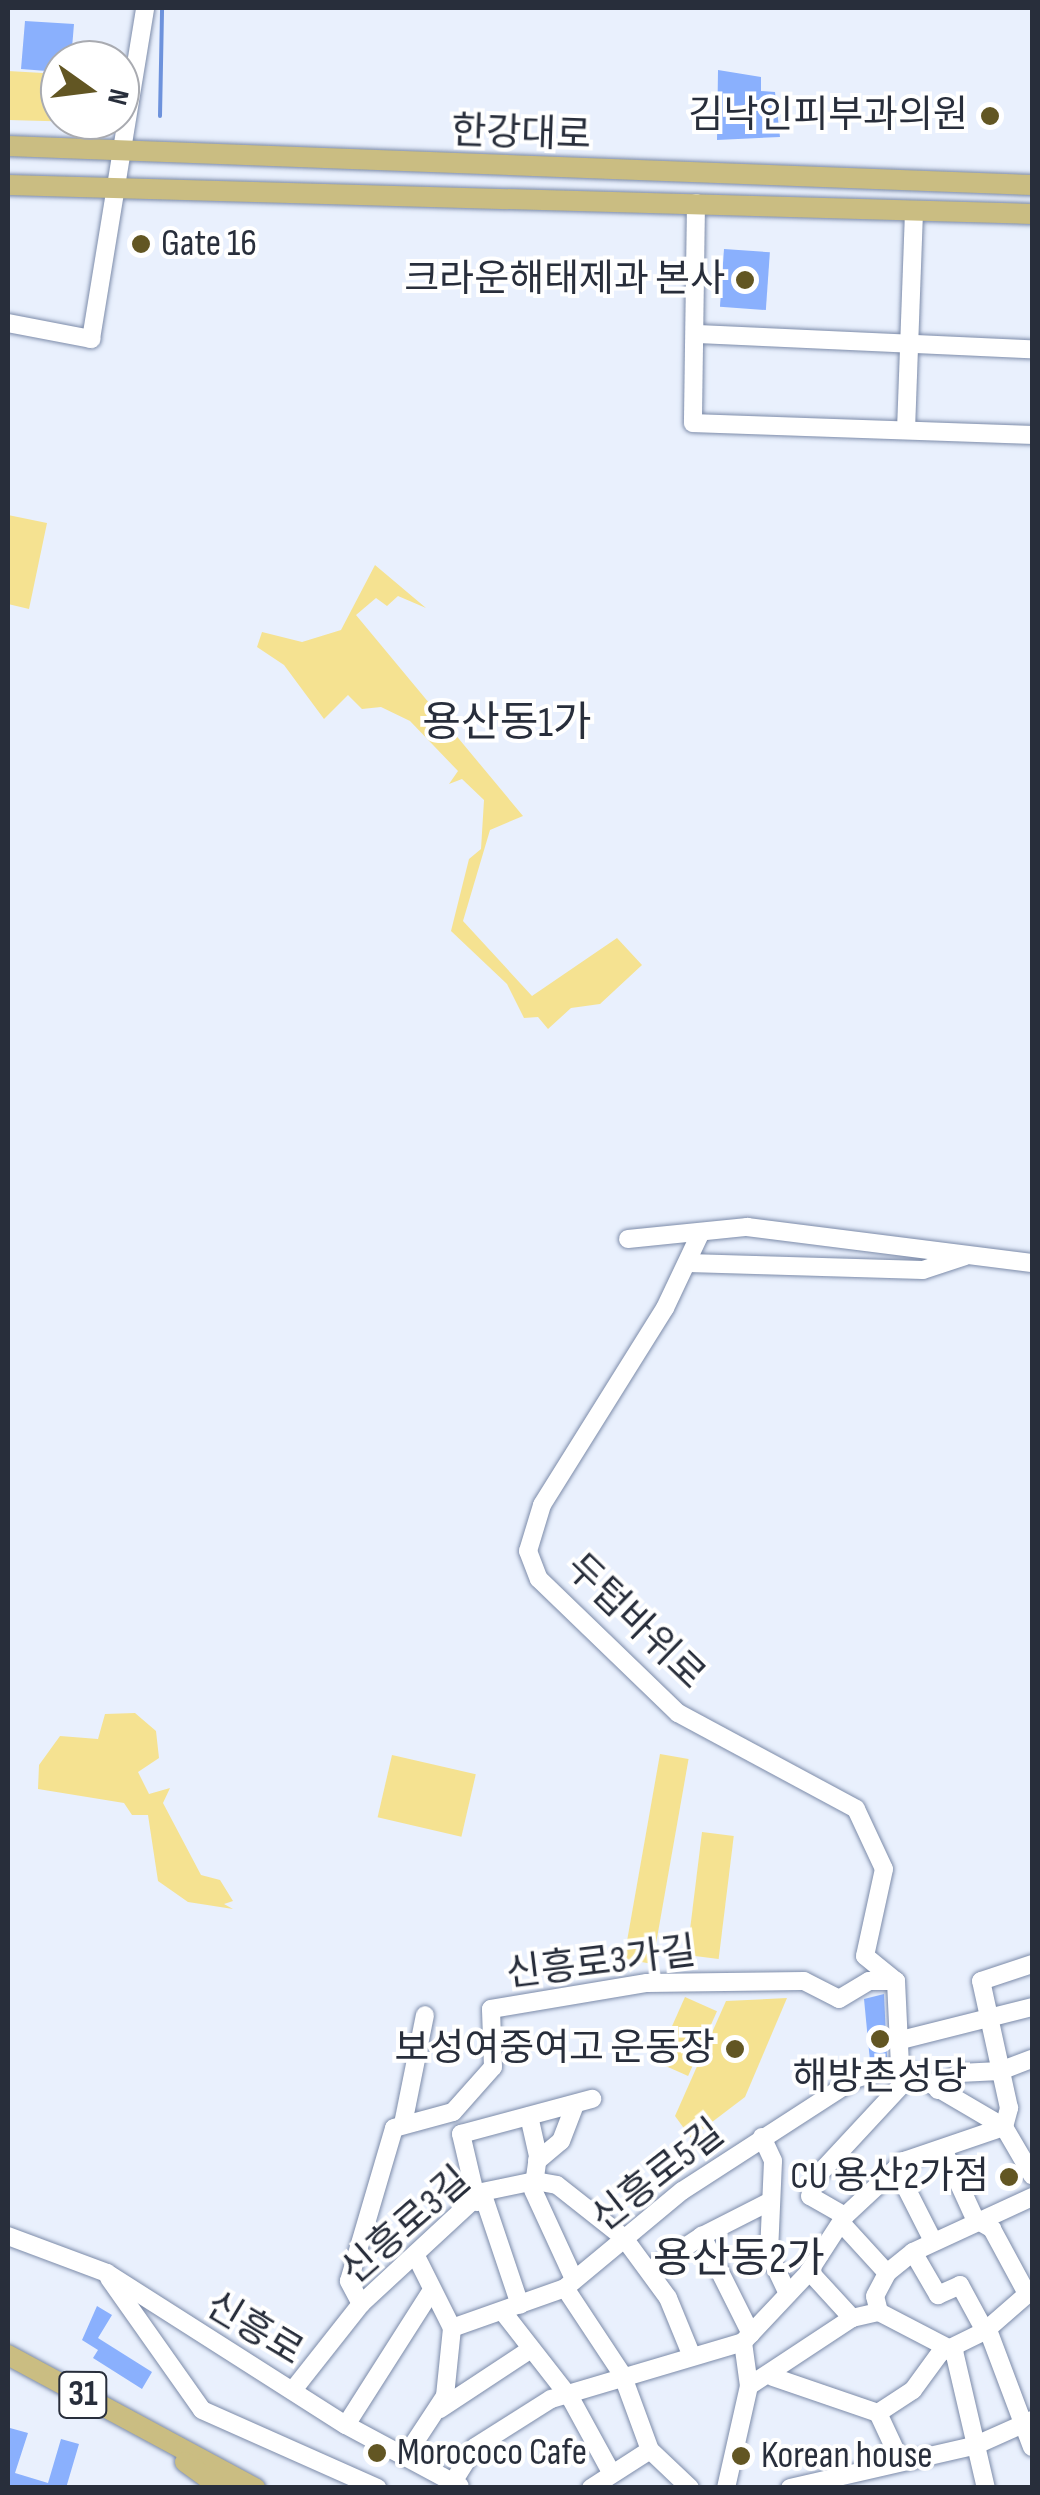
<!DOCTYPE html>
<meta charset="utf-8">
<style>
body{margin:0}
#map{position:relative;width:1040px;height:2495px;overflow:hidden;background:#e9f0fd;font-family:"Sofia Sans Condensed","Noto Sans KR",sans-serif}
div>[style]{position:absolute}
.green>*{inset:0;background:#f5e291;transform-origin:0 0}
.stream>*{height:4px;margin:-2px;padding:0 2px;transform-origin:2px;border-radius:2px;background:#6d92dc}
.building>*{inset:0;background:#8ab0fd;transform-origin:0 0}
.roads{filter:drop-shadow(0 0 2px #7c8ba9) drop-shadow(0 0 2px #7c8ba9)}
.minor>*{height:18px;margin:-9px;padding:0 9px;transform-origin:9px;border-radius:9px;background:#fff}
.major>*{height:20px;margin:-10px;padding:0 10px;transform-origin:10px;border-radius:10px;background:#cabd82}
.dots>*{width:28px;height:28px;translate:-50% -50%;box-sizing:border-box;border:5px solid #fff;border-radius:50%}
span{translate:-50% -50%;white-space:nowrap;text-align:center;line-height:1.15;-webkit-text-stroke:8px #fff;paint-order:stroke}
.shield-label span{padding:2px 8px;background:#fff;border:2px solid;border-radius:8px;-webkit-text-stroke-width:0}
.shield-label{font-size:35px;color:#282e3b;font-weight:700}
.poi-label{font-size:38px;color:#282e3b}
.right{translate:-100% -50%;text-align:right}
.left{translate:0 -50%;text-align:left}
.street-label{font-size:38px;color:#282e3b}
.quarter-label{font-size:42px;color:#282e3b}
.frame{position:absolute;inset:0;border:10px solid #282e3b;pointer-events:none}
.north{position:absolute;left:40px;top:40px;width:100px;height:100px;box-sizing:border-box;background:#fff;border:2px solid #a9abb1;border-radius:50%;rotate:104deg;font-size:28px;font-weight:700;line-height:40px;text-align:center;color:#282e3b}
.north::after{content:'';display:block;margin:auto;width:35px;height:45px;background:#625623;clip-path:polygon(50% 0,100% 100%,50% 72%,0 100%)}
</style>
<div id="map">
<div class="green">
<div style="clip-path:polygon(8px 71px,60px 74px,60px 120px,118px 123px,8px 120px)"></div>
<div style="clip-path:polygon(8px 515px,47px 523px,29px 609px,8px 604px)"></div>
<div style="clip-path:polygon(375px 565px,426px 608px,398px 596px,387px 606px,376px 598px,356px 615px,523px 816px,490px 830px,463px 921px,532px 996px,617px 938px,642px 965px,600px 1004px,571px 1008px,548px 1029px,538px 1017px,524px 1018px,507px 984px,451px 931px,469px 859px,481px 849px,484px 800px,462px 779px,449px 784px,458px 771px,410px 721px,381px 707px,362px 709px,348px 695px,324px 719px,284px 665px,257px 647px,262px 632px,302px 642px,341px 630px)"></div>
<div style="clip-path:polygon(135px 1713px,156px 1731px,159px 1758px,138px 1772px,149px 1794px,170px 1788px,163px 1803px,201px 1875px,220px 1880px,233px 1901px,224px 1904px,233px 1909px,188px 1902px,158px 1881px,148px 1815px,132px 1815px,124px 1803px,38px 1789px,39px 1765px,60px 1736px,98px 1739px,105px 1714px)"></div>
<div style="left:660px;top:1754px;width:29px;height:208px;rotate:10deg"></div>
<div style="left:392px;top:1755px;width:86px;height:64px;rotate:13deg"></div>
<div style="left:702px;top:1832px;width:32px;height:124px;rotate:7deg"></div>
<div style="left:685px;top:1997px;width:35px;height:71px;rotate:24deg"></div>
<div style="clip-path:polygon(787px 1998px,745px 2097px,691px 2138px,675px 2116px,726px 2001px)"></div>
</div>
<div class="stream">
<div style="left:160px;top:116px;width:108px;rotate:-88.9deg"></div>
</div>
<div class="building">
<div style="clip-path:polygon(25px 21px,74px 24px,71px 60px,60px 60px,60px 72px,21px 69px)"></div>
<div style="clip-path:polygon(718px 70px,761px 77px,761px 91px,775px 92px,780px 137px,717px 140px)"></div>
<div style="left:724px;top:249px;width:46px;height:58px;rotate:4deg"></div>
<div style="clip-path:polygon(884px 1994px,887px 2057px,870px 2061px,864px 1999px)"></div>
<div style="clip-path:polygon(97px 2306px,112px 2315px,98px 2338px,152px 2372px,142px 2389px,93px 2358px,98px 2350px,82px 2340px)"></div>
<div style="clip-path:polygon(10px 2428px,28px 2433px,15px 2473px,48px 2483px,61px 2439px,79px 2444px,66px 2488px,8px 2488px)"></div>
</div>
<div class="roads">
<div class="minor">
<div style="left:696px;top:203px;width:220px;rotate:90.8deg"></div>
<div style="left:693px;top:423px;width:339px;rotate:2deg"></div>
<div style="left:8px;top:323px;width:85px;rotate:10.9deg"></div>
<div style="left:91px;top:339px;width:335px;rotate:-80.7deg"></div>
<div style="left:696px;top:334px;width:336px;rotate:2.6deg"></div>
<div style="left:906px;top:430px;width:220px;rotate:-87.9deg"></div>
<div style="left:701px;top:1232px;width:84px;rotate:115.3deg"></div>
<div style="left:665px;top:1308px;width:232px;rotate:122deg"></div>
<div style="left:542px;top:1505px;width:48px;rotate:106.9deg"></div>
<div style="left:528px;top:1551px;width:30px;rotate:69deg"></div>
<div style="left:539px;top:1579px;width:193px;rotate:44deg"></div>
<div style="left:678px;top:1713px;width:202px;rotate:28.3deg"></div>
<div style="left:856px;top:1809px;width:66px;rotate:65deg"></div>
<div style="left:884px;top:1869px;width:89px;rotate:102.3deg"></div>
<div style="left:865px;top:1956px;width:40px;rotate:39deg"></div>
<div style="left:628px;top:1239px;width:120px;rotate:-5.8deg"></div>
<div style="left:747px;top:1227px;width:287px;rotate:7.2deg"></div>
<div style="left:688px;top:1263px;width:235px;rotate:1.7deg"></div>
<div style="left:923px;top:1270px;width:44px;rotate:-18.4deg"></div>
<div style="left:896px;top:1981px;width:85px;rotate:87.3deg"></div>
<div style="left:900px;top:2066px;width:121px;rotate:30.4deg"></div>
<div style="left:1004px;top:2127px;width:56px;rotate:59.7deg"></div>
<div style="left:897px;top:2041px;width:139px;rotate:-14.1deg"></div>
<div style="left:938px;top:2090px;width:27px;rotate:-39deg"></div>
<div style="left:959px;top:2073px;width:41px;rotate:-2.8deg"></div>
<div style="left:1000px;top:2071px;width:34px;rotate:-21deg"></div>
<div style="left:529px;top:2116px;width:41px;rotate:77.3deg"></div>
<div style="left:538px;top:2156px;width:34px;rotate:98deg"></div>
<div style="left:533px;top:2190px;width:98px;rotate:65.3deg"></div>
<div style="left:403px;top:2124px;width:111px;rotate:-78.6deg"></div>
<div style="left:762px;top:2137px;width:26px;rotate:65deg"></div>
<div style="left:773px;top:2161px;width:93px;rotate:92.5deg"></div>
<div style="left:769px;top:2254px;width:44px;rotate:64.6deg"></div>
<div style="left:943px;top:2149px;width:77px;rotate:65.4deg"></div>
<div style="left:975px;top:2219px;width:20px;rotate:30deg"></div>
<div style="left:992px;top:2229px;width:72px;rotate:61.6deg"></div>
<div style="left:537px;top:2161px;width:31px;rotate:-40deg"></div>
<div style="left:561px;top:2141px;width:40px;rotate:-69deg"></div>
<div style="left:896px;top:2168px;width:82px;rotate:63.1deg"></div>
<div style="left:482px;top:2192px;width:119px;rotate:71.4deg"></div>
<div style="left:477px;top:2202px;width:70px;rotate:-103.2deg"></div>
<div style="left:461px;top:2134px;width:136px;rotate:-15deg"></div>
<div style="left:845px;top:2216px;width:40px;rotate:-150.3deg"></div>
<div style="left:810px;top:2196px;width:22px;rotate:-69deg"></div>
<div style="left:818px;top:2175px;width:137px;rotate:-47.1deg"></div>
<div style="left:845px;top:2227px;width:62px;rotate:47.6deg"></div>
<div style="left:8px;top:2236px;width:106px;rotate:20.5deg"></div>
<div style="left:107px;top:2273px;width:283px;rotate:32.5deg"></div>
<div style="left:346px;top:2425px;width:129px;rotate:28.2deg"></div>
<div style="left:913px;top:2252px;width:50px;rotate:59.8deg"></div>
<div style="left:938px;top:2295px;width:24px;rotate:-24deg"></div>
<div style="left:960px;top:2285px;width:52px;rotate:61.5deg"></div>
<div style="left:650px;top:2270px;width:62px;rotate:-33.2deg"></div>
<div style="left:809px;top:2271px;width:64px;rotate:47.5deg"></div>
<div style="left:109px;top:2278px;width:161px;rotate:54.8deg"></div>
<div style="left:202px;top:2410px;width:192px;rotate:24deg"></div>
<div style="left:565px;top:2288px;width:103px;rotate:56.5deg"></div>
<div style="left:622px;top:2374px;width:81px;rotate:69.8deg"></div>
<div style="left:650px;top:2450px;width:55px;rotate:43.5deg"></div>
<div style="left:361px;top:2304px;width:26px;rotate:-118deg"></div>
<div style="left:349px;top:2281px;width:159px;rotate:-73.6deg"></div>
<div style="left:394px;top:2128px;width:61px;rotate:-15.2deg"></div>
<div style="left:453px;top:2112px;width:60px;rotate:-48.4deg"></div>
<div style="left:493px;top:2067px;width:58px;rotate:-92deg"></div>
<div style="left:491px;top:2009px;width:158px;rotate:-9.5deg"></div>
<div style="left:647px;top:1983px;width:157px;rotate:-0.7deg"></div>
<div style="left:804px;top:1981px;width:39px;rotate:27deg"></div>
<div style="left:839px;top:1999px;width:35px;rotate:-31deg"></div>
<div style="left:869px;top:1981px;width:27px"></div>
<div style="left:503px;top:2312px;width:110px;rotate:52deg"></div>
<div style="left:571px;top:2399px;width:83px;rotate:61.3deg"></div>
<div style="left:879px;top:2312px;width:85px;rotate:27.5deg"></div>
<div style="left:954px;top:2351px;width:141px;rotate:76.9deg"></div>
<div style="left:452px;top:2328px;width:120px;rotate:-19.5deg"></div>
<div style="left:565px;top:2288px;width:152px;rotate:-39.7deg"></div>
<div style="left:682px;top:2191px;width:208px;rotate:-32.9deg"></div>
<div style="left:857px;top:2078px;width:45px;rotate:-15.6deg"></div>
<div style="left:988px;top:2330px;width:125px;rotate:69.4deg"></div>
<div style="left:751px;top:2334px;width:110px;rotate:-116.6deg"></div>
<div style="left:702px;top:2236px;width:75px;rotate:-26.9deg"></div>
<div style="left:773px;top:2377px;width:111px;rotate:18.9deg"></div>
<div style="left:878px;top:2413px;width:42px;rotate:-33.3deg"></div>
<div style="left:913px;top:2390px;width:46px;rotate:-53.9deg"></div>
<div style="left:940px;top:2353px;width:50px;rotate:-26.1deg"></div>
<div style="left:985px;top:2331px;width:62px;rotate:-41.1deg"></div>
<div style="left:749px;top:2386px;width:123px;rotate:-33.4deg"></div>
<div style="left:852px;top:2318px;width:28px;rotate:-13deg"></div>
<div style="left:879px;top:2312px;width:16px;rotate:-104deg"></div>
<div style="left:875px;top:2296px;width:26px;rotate:-62deg"></div>
<div style="left:887px;top:2273px;width:33px;rotate:-39deg"></div>
<div style="left:913px;top:2252px;width:131px;rotate:-24.8deg"></div>
<div style="left:293px;top:2390px;width:110px;rotate:-51.7deg"></div>
<div style="left:361px;top:2304px;width:165px;rotate:-42.8deg"></div>
<div style="left:482px;top:2192px;width:54px;rotate:-11.7deg"></div>
<div style="left:535px;top:2181px;width:22px;rotate:10deg"></div>
<div style="left:557px;top:2185px;width:85px;rotate:38.3deg"></div>
<div style="left:624px;top:2238px;width:74px;rotate:53.7deg"></div>
<div style="left:668px;top:2298px;width:61px;rotate:67.7deg"></div>
<div style="left:440px;top:2409px;width:109px;rotate:-33.4deg"></div>
<div style="left:878px;top:2413px;width:50px;rotate:65deg"></div>
<div style="left:346px;top:2425px;width:156px;rotate:-57.5deg"></div>
<div style="left:405px;top:2457px;width:73px;rotate:-56.7deg"></div>
<div style="left:445px;top:2396px;width:68px;rotate:-84.1deg"></div>
<div style="left:452px;top:2328px;width:78px;rotate:-116.6deg"></div>
<div style="left:453px;top:2482px;width:41px;rotate:-57.8deg"></div>
<div style="left:475px;top:2447px;width:90px;rotate:-32.3deg"></div>
<div style="left:551px;top:2399px;width:200px;rotate:-16.5deg"></div>
<div style="left:743px;top:2342px;width:95px;rotate:-46.7deg"></div>
<div style="left:808px;top:2273px;width:68px;rotate:-57deg"></div>
<div style="left:845px;top:2216px;width:81px;rotate:-43deg"></div>
<div style="left:904px;top:2161px;width:106px;rotate:-18.8deg"></div>
<div style="left:1004px;top:2127px;width:20px;rotate:-75deg"></div>
<div style="left:1009px;top:2108px;width:130px;rotate:-102.4deg"></div>
<div style="left:981px;top:1981px;width:54px;rotate:-18.4deg"></div>
<div style="left:591px;top:2488px;width:70px;rotate:-32.8deg"></div>
<div style="left:726px;top:2488px;width:105px;rotate:-77.3deg"></div>
<div style="left:749px;top:2386px;width:44px;rotate:-97.8deg"></div>
<div style="left:790px;top:2488px;width:189px;rotate:-12.9deg"></div>
<div style="left:974px;top:2446px;width:64px;rotate:-24.1deg"></div>
</div>
<div class="major">
<div style="left:8px;top:146px;width:1025px;rotate:2.18deg"></div>
<div style="left:8px;top:185px;width:1024px;rotate:1.62deg"></div>
<div style="left:8px;top:2355px;width:281px;rotate:28.3deg"></div>
<div style="left:185px;top:2462px;width:44px;rotate:35.8deg"></div>
</div>
</div>
<div class="dots">
<div style="left:990px;top:116px;background:#625623"></div>
<div style="left:141px;top:244px;background:#625623"></div>
<div style="left:745px;top:280px;background:#625623"></div>
<div style="left:880px;top:2039px;background:#625623"></div>
<div style="left:735px;top:2049px;background:#625623"></div>
<div style="left:1009px;top:2177px;background:#625623"></div>
<div style="left:377px;top:2453px;background:#625623"></div>
<div style="left:741px;top:2456px;background:#625623"></div>
</div>
<div class="shield-label">
<span style="left:83px;top:2395px">31</span>
</div>
<div class="poi-label">
<span class="right" style="left:968px;top:116px">김낙인피부과의원</span>
<span class="left" style="left:161px;top:244px">Gate 16</span>
<span class="right" style="left:725px;top:280px">크라운해태제과 본사</span>
<span class="right" style="left:715px;top:2049px">보성여중여고 운동장</span>
<span style="left:880px;top:2078px">해방촌성당</span>
<span class="right" style="left:989px;top:2177px">CU 용산2가점</span>
<span class="left" style="left:397px;top:2453px">Morococo Cafe</span>
<span class="left" style="left:761px;top:2456px">Korean house</span>
</div>
<div class="street-label">
<span style="left:521px;top:134px;rotate:2deg">한강대로</span>
<span style="left:635px;top:1622px;rotate:44deg">두텁바위로</span>
<span style="left:601px;top:1963px;rotate:-7deg">신흥로3가길</span>
<span style="left:658px;top:2176px;rotate:-38deg">신흥로5길</span>
<span style="left:406px;top:2226px;rotate:-41deg">신흥로3길</span>
<span style="left:254px;top:2329px;rotate:31deg">신흥로</span>
</div>
<div class="quarter-label">
<span style="left:507px;top:724px">용산동1가</span>
<span style="left:739px;top:2260px">용산동2가</span>
</div>
<div class="frame"></div>
<div class="north">N</div>
</div>
